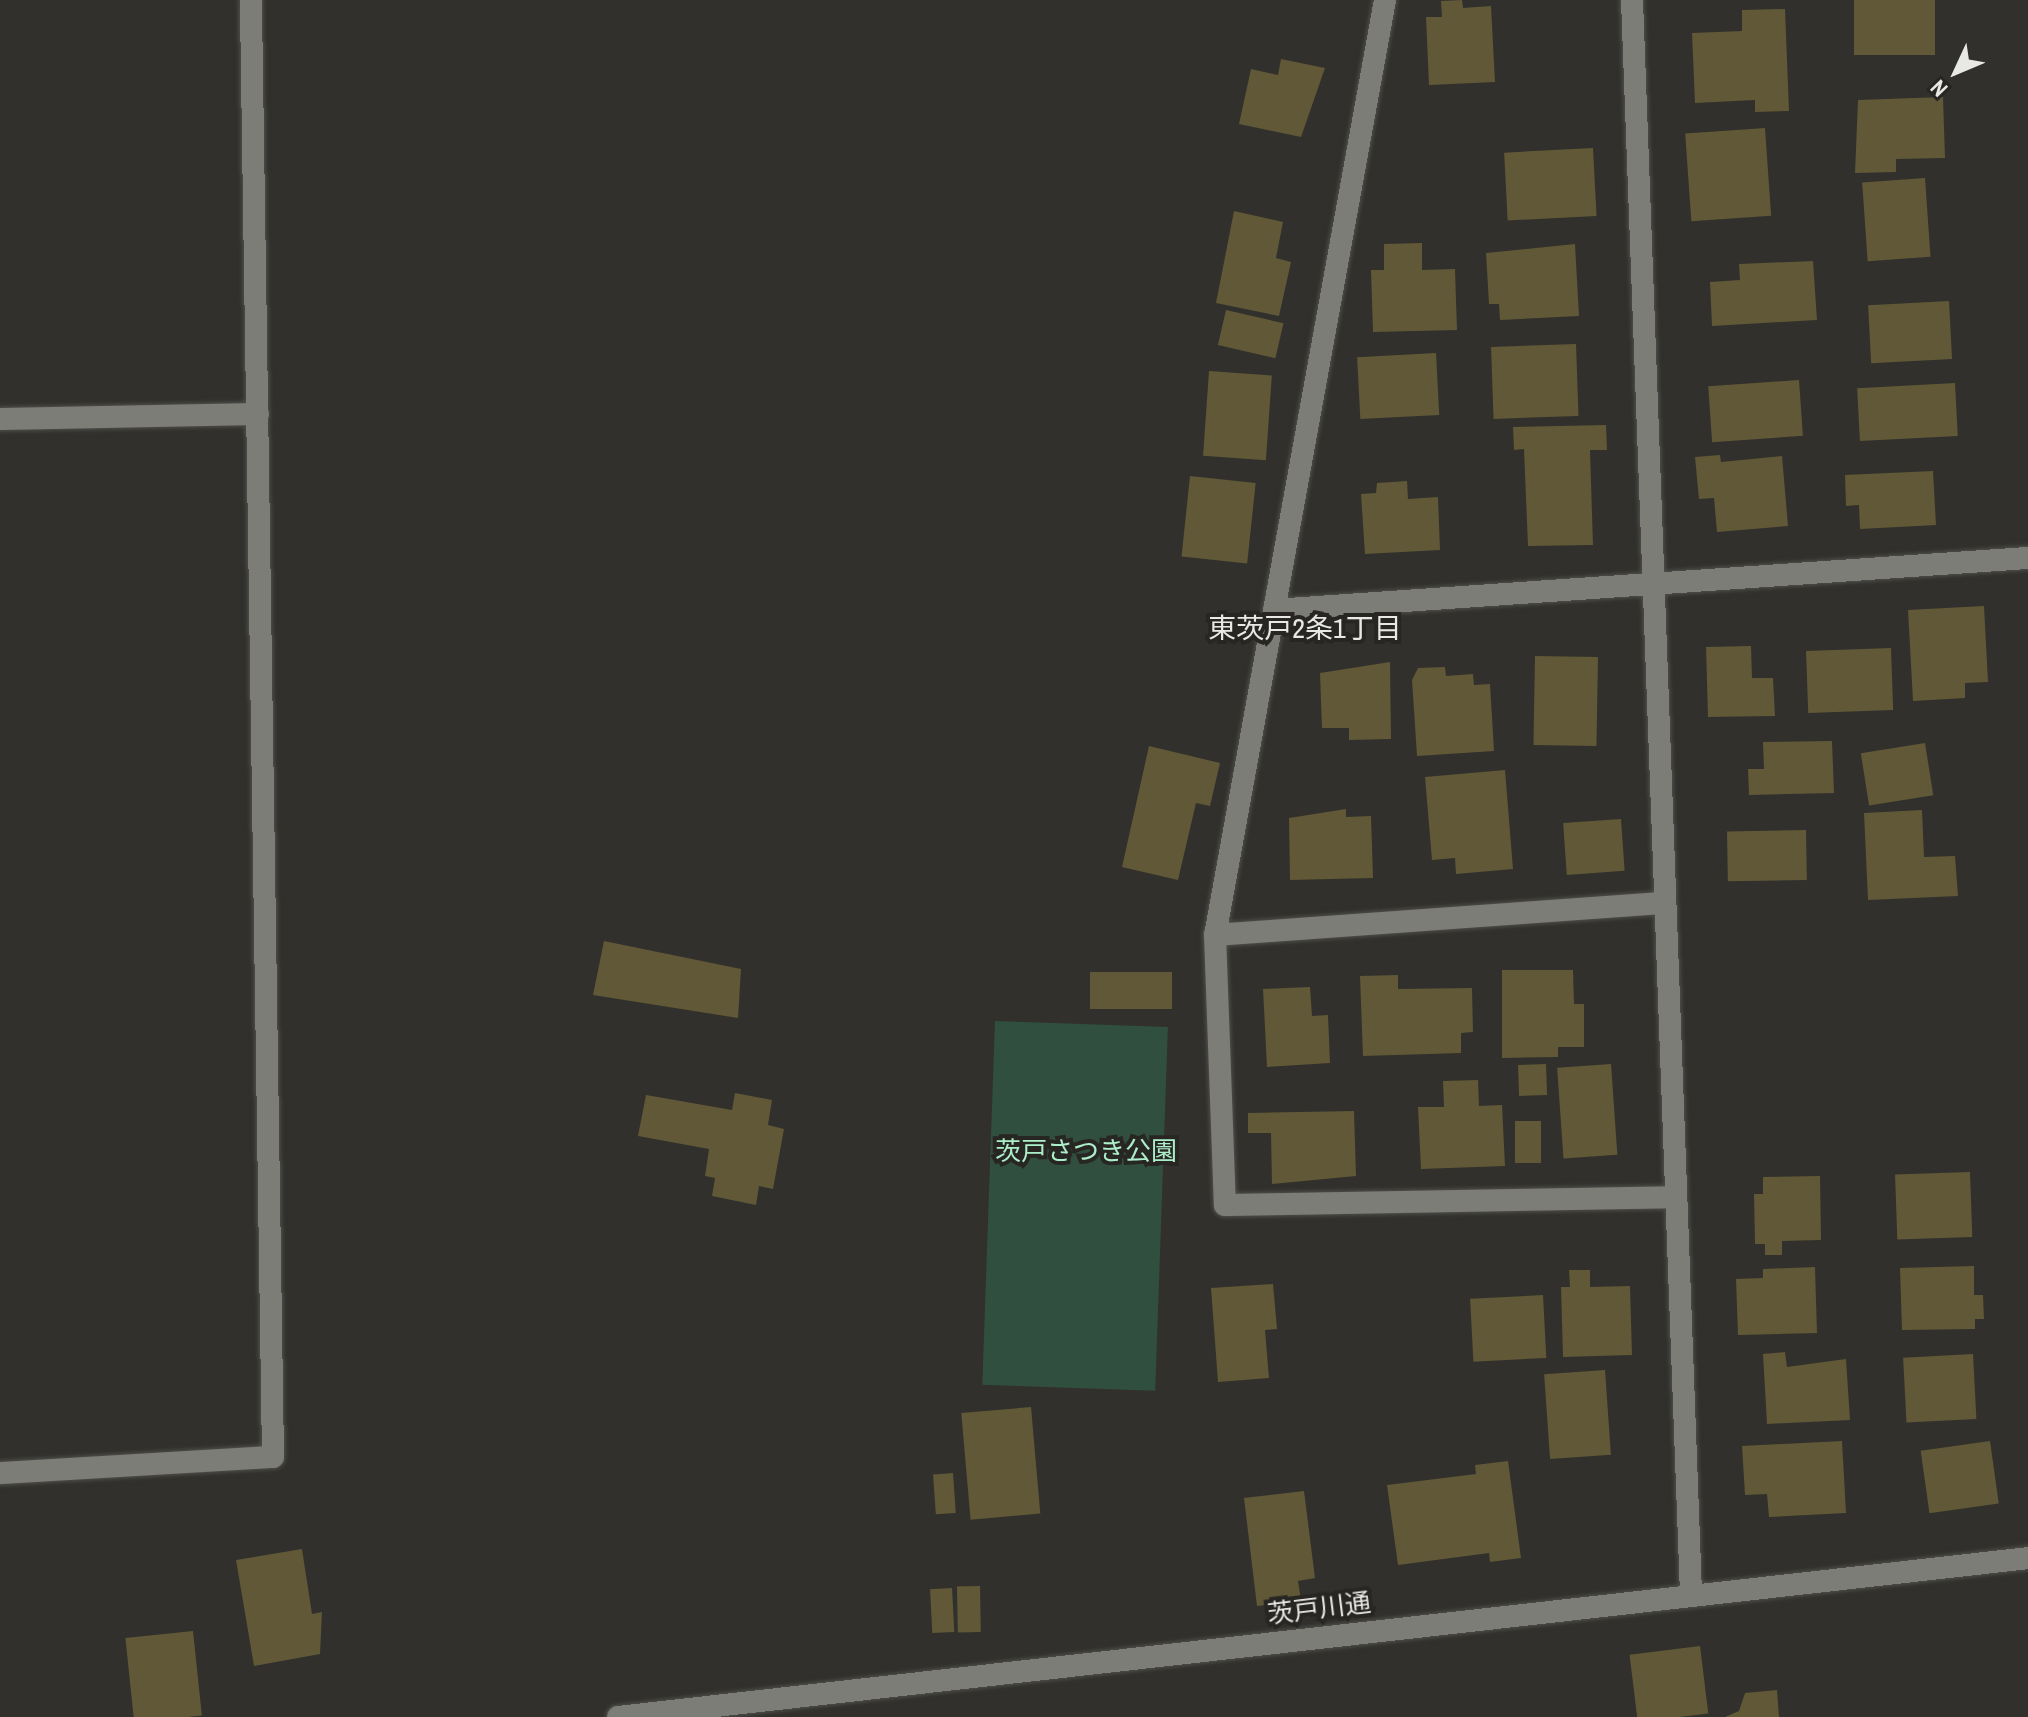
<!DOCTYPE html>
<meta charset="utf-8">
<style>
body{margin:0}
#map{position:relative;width:2028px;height:1717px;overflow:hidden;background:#31302c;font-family:"Archivo Narrow","Noto Sans JP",sans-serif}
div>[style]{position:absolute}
.green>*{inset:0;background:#314f3f;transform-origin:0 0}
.building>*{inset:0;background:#605836;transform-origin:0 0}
.roads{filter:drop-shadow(0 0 2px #4f4e4b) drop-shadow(0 0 2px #4f4e4b)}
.minor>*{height:22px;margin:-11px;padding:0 11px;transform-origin:11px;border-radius:11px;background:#7d7d78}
.tertiary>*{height:22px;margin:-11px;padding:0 11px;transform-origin:11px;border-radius:11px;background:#7d7d78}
span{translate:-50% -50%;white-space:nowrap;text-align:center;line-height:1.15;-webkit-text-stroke:8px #272623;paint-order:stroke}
.park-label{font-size:26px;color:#aceeca}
.street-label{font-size:26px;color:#e8e8e5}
.neighbourhood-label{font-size:28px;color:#e8e8e5}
.north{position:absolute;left:1916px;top:32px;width:80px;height:80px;-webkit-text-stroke:6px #272623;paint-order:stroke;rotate:226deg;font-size:22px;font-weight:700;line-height:32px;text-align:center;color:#e8e8e5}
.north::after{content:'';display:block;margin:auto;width:28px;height:36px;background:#e8e8e5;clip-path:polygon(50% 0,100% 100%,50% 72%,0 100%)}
</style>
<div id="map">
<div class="green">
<div style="left:995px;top:1021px;width:173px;height:364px;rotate:2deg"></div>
</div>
<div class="building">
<div style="clip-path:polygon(1462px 0,1463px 8px,1491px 6px,1495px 82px,1429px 85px,1426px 17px,1442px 17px,1441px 1px)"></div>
<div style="left:1854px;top:0;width:81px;height:55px"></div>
<div style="clip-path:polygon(1785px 9px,1789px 111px,1755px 112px,1755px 100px,1695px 103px,1692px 33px,1742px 31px,1742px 10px)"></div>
<div style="clip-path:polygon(1281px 59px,1325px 68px,1301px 137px,1239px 124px,1251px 69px,1278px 75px)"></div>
<div style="clip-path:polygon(1943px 97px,1945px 158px,1896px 159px,1896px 172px,1855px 173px,1858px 100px)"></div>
<div style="left:1765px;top:128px;width:88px;height:80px;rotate:86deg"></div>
<div style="left:1593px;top:148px;width:68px;height:89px;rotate:87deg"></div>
<div style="left:1925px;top:178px;width:79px;height:63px;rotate:86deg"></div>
<div style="clip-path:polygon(1234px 211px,1283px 222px,1276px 258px,1291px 262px,1279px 316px,1216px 303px)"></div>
<div style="clip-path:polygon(1422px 243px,1422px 270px,1455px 269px,1457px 330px,1373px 332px,1371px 270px,1384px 270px,1384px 244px)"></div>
<div style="clip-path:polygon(1575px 244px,1579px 316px,1500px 320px,1499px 304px,1489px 304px,1486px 253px)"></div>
<div style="clip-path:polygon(1813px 261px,1817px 320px,1712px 326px,1710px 282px,1740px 280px,1739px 264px)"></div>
<div style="left:1949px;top:301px;width:58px;height:81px;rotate:87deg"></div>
<div style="left:1226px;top:310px;width:59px;height:36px;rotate:13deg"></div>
<div style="left:1576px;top:344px;width:72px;height:85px;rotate:88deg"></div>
<div style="left:1436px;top:353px;width:62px;height:79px;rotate:87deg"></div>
<div style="left:1209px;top:371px;width:63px;height:85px;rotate:4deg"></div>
<div style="left:1799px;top:380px;width:56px;height:91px;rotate:86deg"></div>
<div style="left:1955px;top:383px;width:53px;height:98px;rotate:87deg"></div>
<div style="clip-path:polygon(1606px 425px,1607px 450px,1590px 450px,1593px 545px,1528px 546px,1524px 449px,1514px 450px,1513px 427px)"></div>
<div style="clip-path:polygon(1720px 455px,1721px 462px,1782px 456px,1788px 526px,1717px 532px,1714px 498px,1699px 499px,1695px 457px)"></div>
<div style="clip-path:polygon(1933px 471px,1936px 525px,1860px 529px,1859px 505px,1846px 506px,1845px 475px)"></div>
<div style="left:1190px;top:476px;width:66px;height:81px;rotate:6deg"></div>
<div style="clip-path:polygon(1407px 481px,1408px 499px,1438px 497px,1440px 550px,1365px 554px,1361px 494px,1376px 493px,1377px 483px)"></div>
<div style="clip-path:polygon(1984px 606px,1988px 682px,1965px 683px,1965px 698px,1913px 701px,1908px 610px)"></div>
<div style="clip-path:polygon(1751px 646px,1752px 678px,1773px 678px,1775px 716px,1708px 717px,1706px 647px)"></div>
<div style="left:1891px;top:648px;width:62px;height:85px;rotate:88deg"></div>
<div style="left:1535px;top:656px;width:63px;height:89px;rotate:1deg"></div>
<div style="clip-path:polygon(1390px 662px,1391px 739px,1349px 740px,1349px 728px,1322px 728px,1320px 673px)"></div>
<div style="clip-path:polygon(1445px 667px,1446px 676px,1473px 674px,1474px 685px,1490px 684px,1494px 751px,1417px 756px,1412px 680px,1418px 668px)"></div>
<div style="clip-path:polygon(1832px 741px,1834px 793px,1749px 795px,1748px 769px,1764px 769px,1763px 742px)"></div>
<div style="left:1925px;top:743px;width:53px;height:65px;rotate:81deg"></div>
<div style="clip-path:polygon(1149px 746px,1220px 763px,1210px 806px,1196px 803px,1178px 880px,1122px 867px)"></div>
<div style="clip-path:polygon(1505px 770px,1513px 869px,1456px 874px,1455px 858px,1432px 860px,1425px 777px)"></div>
<div style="clip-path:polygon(1346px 809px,1346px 817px,1371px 816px,1373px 878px,1290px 880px,1289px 818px)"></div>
<div style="clip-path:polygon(1922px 810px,1924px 857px,1955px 856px,1958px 896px,1868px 900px,1864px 813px)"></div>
<div style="left:1621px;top:819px;width:52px;height:58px;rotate:86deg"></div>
<div style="left:1806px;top:830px;width:50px;height:79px;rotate:89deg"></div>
<div style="clip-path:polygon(604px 941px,741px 969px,738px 1018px,593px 995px)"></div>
<div style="clip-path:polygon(1502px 970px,1573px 970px,1574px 1004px,1584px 1004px,1584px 1047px,1558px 1047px,1558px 1057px,1502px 1058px)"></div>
<div style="left:1172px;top:972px;width:37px;height:82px;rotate:90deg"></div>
<div style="clip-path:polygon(1398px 975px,1398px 989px,1472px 988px,1473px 1032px,1461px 1033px,1461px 1053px,1363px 1056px,1360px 976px)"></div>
<div style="clip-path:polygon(1310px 987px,1312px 1016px,1328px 1015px,1330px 1063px,1267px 1067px,1263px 989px)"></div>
<div style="left:1546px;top:1064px;width:31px;height:28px;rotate:88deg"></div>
<div style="left:1611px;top:1064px;width:91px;height:54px;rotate:86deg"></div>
<div style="clip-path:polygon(1478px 1080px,1479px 1106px,1502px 1105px,1505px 1166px,1421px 1169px,1418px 1107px,1444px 1107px,1443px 1081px)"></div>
<div style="clip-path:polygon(735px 1093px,772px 1100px,768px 1125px,784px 1129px,773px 1189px,759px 1186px,756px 1205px,712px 1196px,715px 1178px,705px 1176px,709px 1149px,638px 1136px,646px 1095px,732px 1110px)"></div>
<div style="clip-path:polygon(1354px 1111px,1356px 1176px,1272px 1184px,1271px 1133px,1248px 1133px,1248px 1113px)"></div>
<div style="left:1515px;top:1121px;width:26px;height:42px"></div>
<div style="left:1970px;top:1172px;width:65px;height:75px;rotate:88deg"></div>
<div style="clip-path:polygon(1820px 1176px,1821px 1240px,1782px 1241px,1782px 1255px,1765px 1255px,1765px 1244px,1755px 1244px,1754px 1194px,1763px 1194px,1763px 1177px)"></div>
<div style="clip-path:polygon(1974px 1266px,1974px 1295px,1983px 1295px,1984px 1319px,1975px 1319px,1975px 1329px,1902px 1330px,1900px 1268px)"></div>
<div style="clip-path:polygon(1815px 1267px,1817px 1333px,1738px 1335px,1736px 1279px,1763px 1278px,1763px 1269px)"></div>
<div style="clip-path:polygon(1569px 1270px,1590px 1270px,1590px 1287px,1630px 1286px,1632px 1355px,1563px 1357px,1561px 1287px,1570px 1287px)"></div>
<div style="clip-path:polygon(1273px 1284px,1277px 1329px,1265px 1330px,1269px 1378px,1218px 1382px,1211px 1288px)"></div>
<div style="left:1543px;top:1295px;width:63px;height:73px;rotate:87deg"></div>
<div style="clip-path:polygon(1785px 1352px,1787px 1367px,1846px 1359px,1850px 1420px,1767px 1424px,1763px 1354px)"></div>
<div style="left:1973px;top:1354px;width:65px;height:70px;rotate:87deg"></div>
<div style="left:1605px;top:1370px;width:85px;height:61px;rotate:86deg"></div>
<div style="left:1031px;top:1407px;width:107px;height:70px;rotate:85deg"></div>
<div style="clip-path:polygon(1842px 1441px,1846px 1513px,1769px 1517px,1767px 1494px,1745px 1495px,1742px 1446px)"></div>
<div style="left:1990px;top:1441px;width:63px;height:70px;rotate:82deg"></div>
<div style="clip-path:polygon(1508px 1461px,1521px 1558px,1490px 1562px,1489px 1553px,1398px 1565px,1387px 1485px,1476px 1474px,1475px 1465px)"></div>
<div style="left:953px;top:1473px;width:40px;height:20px;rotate:86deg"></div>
<div style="clip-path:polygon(1304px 1491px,1315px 1578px,1298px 1581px,1301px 1601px,1257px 1606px,1244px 1498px)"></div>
<div style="clip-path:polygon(302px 1549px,312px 1614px,322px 1612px,320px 1654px,254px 1666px,236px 1560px)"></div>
<div style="left:980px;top:1586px;width:46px;height:23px;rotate:89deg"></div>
<div style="left:952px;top:1588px;width:44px;height:22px;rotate:87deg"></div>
<div style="left:193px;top:1631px;width:85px;height:68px;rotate:84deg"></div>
<div style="left:1700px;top:1646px;width:68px;height:71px;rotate:83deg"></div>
<div style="clip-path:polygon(1777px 1690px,1779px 1717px,1725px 1717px,1739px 1711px,1745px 1693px)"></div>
</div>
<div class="roads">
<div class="minor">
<div style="left:1385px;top:0;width:950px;rotate:100.3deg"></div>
<div style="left:1215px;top:935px;width:270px;rotate:87.9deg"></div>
<div style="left:1225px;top:1205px;width:451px;rotate:-1deg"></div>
<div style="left:1632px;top:0;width:1594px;rotate:87.88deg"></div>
<div style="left:0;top:419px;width:258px;rotate:-1.1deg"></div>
<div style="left:1274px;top:610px;width:756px;rotate:-3.95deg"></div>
<div style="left:1215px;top:935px;width:451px;rotate:-4.1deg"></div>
<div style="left:0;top:1473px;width:273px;rotate:-3.4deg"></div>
<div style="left:273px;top:1457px;width:1457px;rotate:-90.87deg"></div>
</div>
<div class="tertiary">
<div style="left:618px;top:1717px;width:1419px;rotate:-6.43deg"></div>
</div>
</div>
<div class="park-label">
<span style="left:1086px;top:1151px">茨戸さつき公園</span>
</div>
<div class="street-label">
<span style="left:1319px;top:1608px;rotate:-7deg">茨戸川通</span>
</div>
<div class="neighbourhood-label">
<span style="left:1305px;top:628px">東茨戸2条1丁目</span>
</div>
<div class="north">N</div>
</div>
